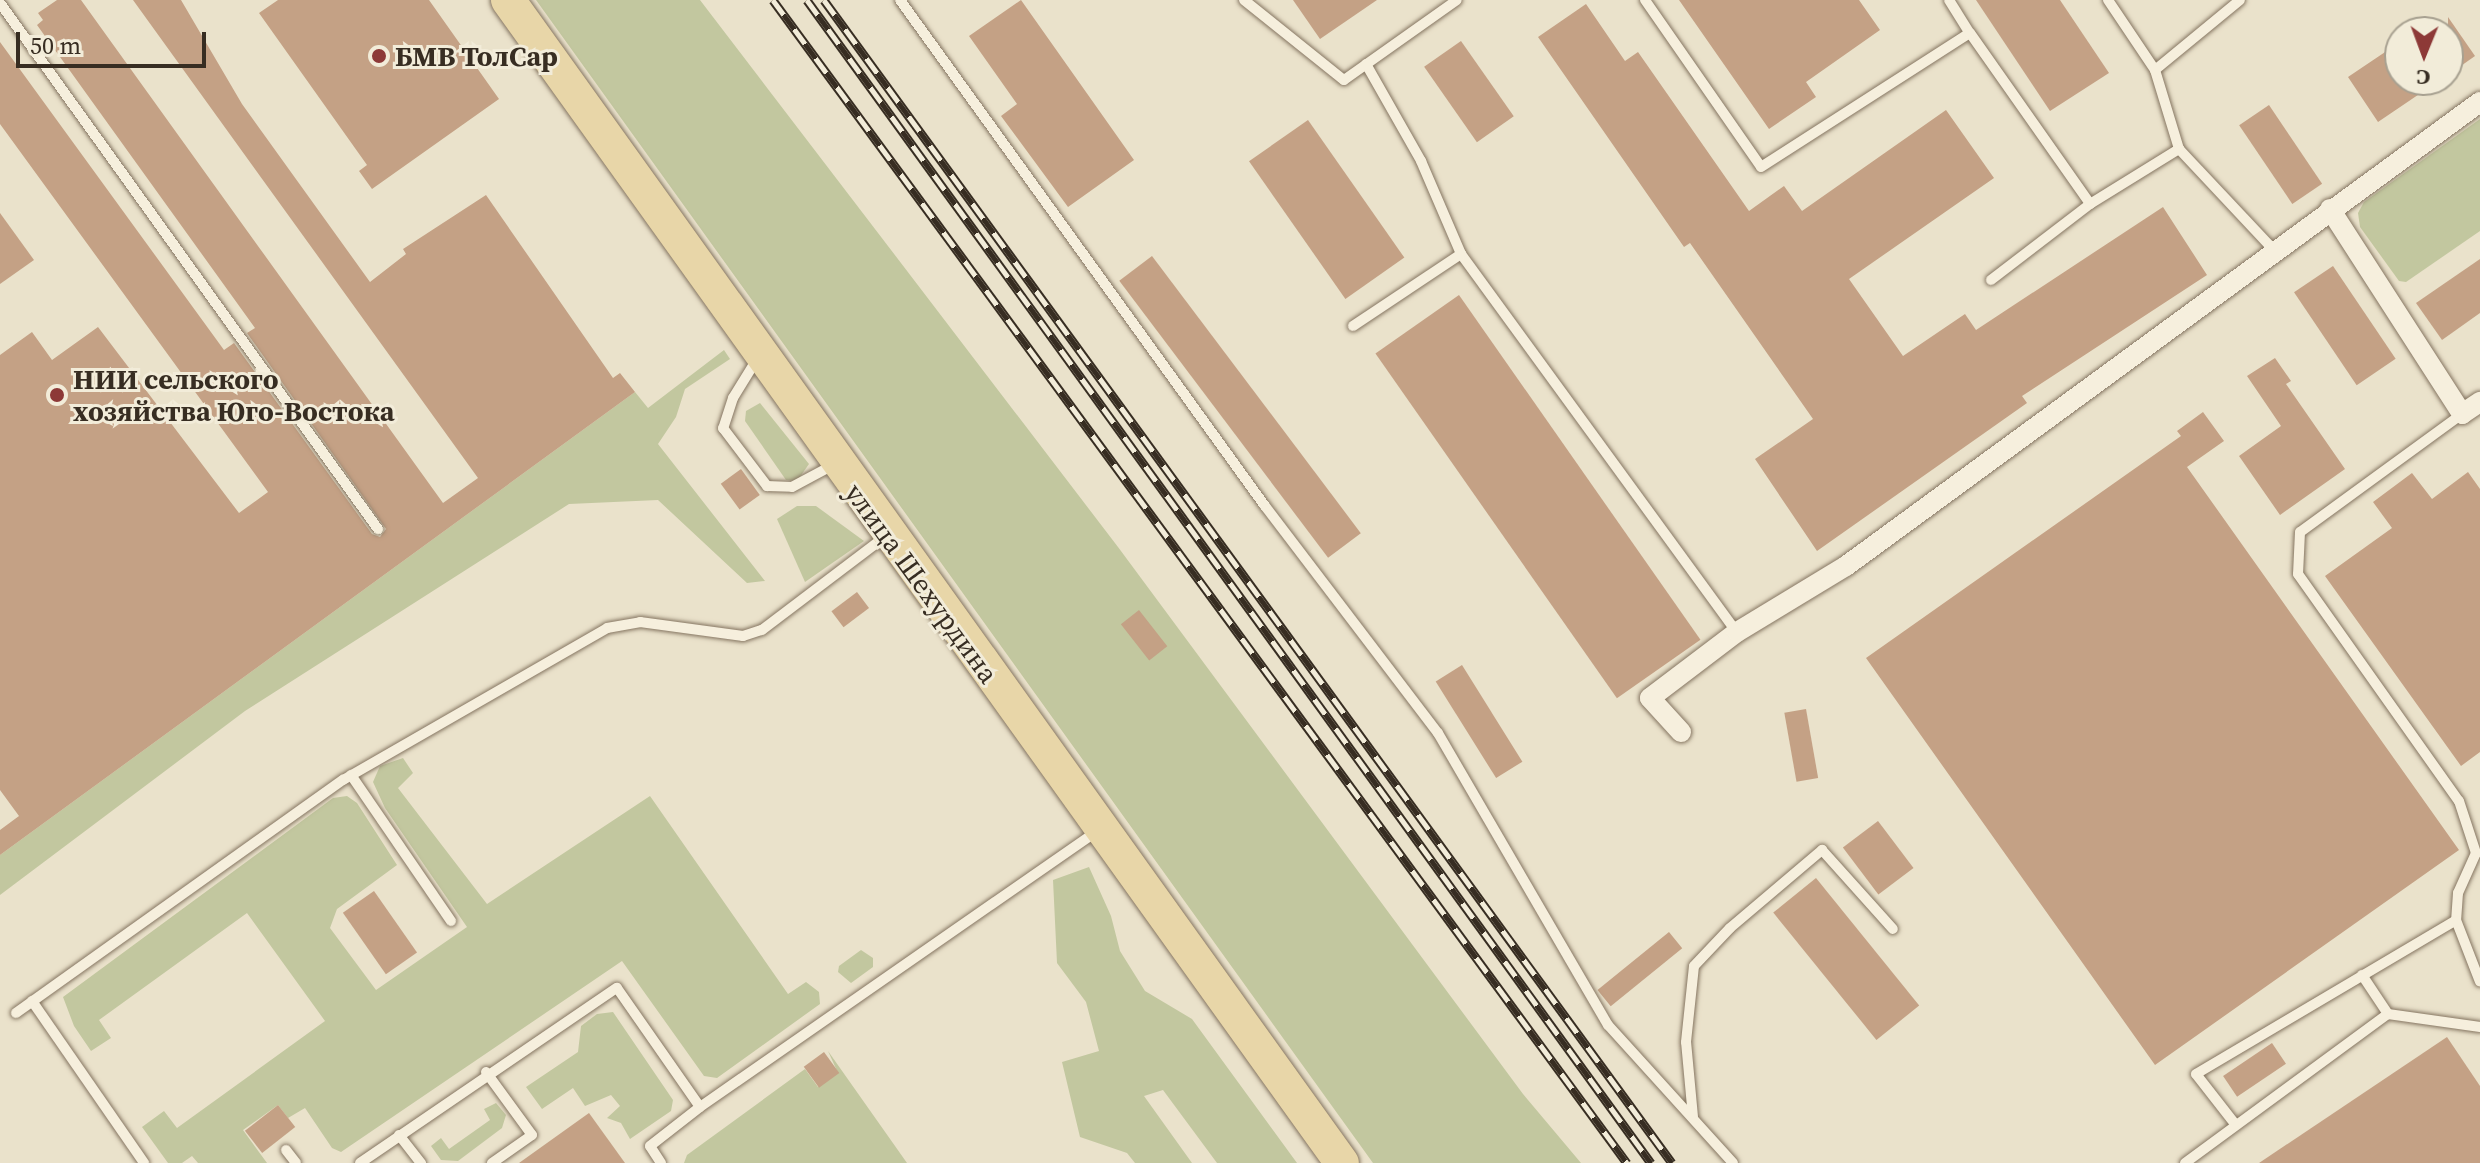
<!DOCTYPE html>
<meta charset="utf-8">
<style>
body{margin:0}
#map{position:relative;width:2480px;height:1163px;overflow:hidden;background:#eae2cb;font-family:"Source Serif 4",serif}
div>[style]{position:absolute}
.green>*{inset:0;background:#c2c79f}
.building>*{inset:0;background:#c4a185;transform-origin:0 0}
.roads{filter:drop-shadow(0 0 2px #857561) drop-shadow(0 0 2px #857561)}
.lane>*{height:10px;margin:-5px;padding:0 5px;transform-origin:5px;border-radius:5px;background:#f6efdd}
.street>*{height:20px;margin:-10px;padding:0 10px;transform-origin:10px;border-radius:10px;background:#f6efdd}
.primary>*{height:34px;margin:-17px;padding:0 17px;transform-origin:17px;border-radius:17px;background:#e8d6a8}
.rail>*{height:9px;margin-top:-4.5px;transform-origin:0;background:repeating-linear-gradient(90deg,#f2ecd9 0 18px,#372d22 0 36px);box-sizing:border-box;border-block:2px solid #372d22}
.dots>*{width:22px;height:22px;translate:-50% -50%;box-sizing:border-box;border:4px solid #f2ecd9;border-radius:50%}
span{translate:-50% -50%;white-space:nowrap;text-align:center;line-height:1.15;-webkit-text-stroke:6px #f2ecd9;paint-order:stroke}
.poi-label{font-size:28px;color:#372d22;font-weight:700}
.left{translate:0 -50%;text-align:left}
.street-label{font-size:28px;color:#372d22}
.north{position:absolute;left:2384px;top:16px;width:80px;height:80px;box-sizing:border-box;background:#f2ecd9;border:2px solid #a7a090;border-radius:50%;rotate:181deg;font-size:22px;font-weight:700;line-height:32px;text-align:center;color:#372d22}
.north::after{content:'';display:block;margin:auto;width:28px;height:36px;background:#8d3937;clip-path:polygon(50% 0,100% 100%,50% 72%,0 100%)}
.scale{position:absolute;left:16px;top:32px;width:190px;height:36px;box-sizing:border-box;border:4px solid #372d22;border-top:0;padding-left:10px;font-size:24px;line-height:28px;white-space:nowrap;color:#372d22;-webkit-text-stroke:6px #f2ecd9;paint-order:stroke}
</style>
<div id="map">
<div class="green">
<div style="clip-path:polygon(536px 0,700px 0,1118px 547px,1523px 1094px,1581px 1163px,1373px 1163px)"></div>
<div style="clip-path:polygon(2480px 119px,2480px 231px,2406px 282px,2399px 281px,2360px 227px,2358px 213px,2364px 202px)"></div>
<div style="clip-path:polygon(724px 350px,730px 359px,685px 389px,676px 417px,658px 444px,765px 581px,747px 583px,658px 500px,569px 504px,245px 711px,0 895px,0 855px,635px 392px,648px 408px)"></div>
<div style="clip-path:polygon(760px 403px,809px 464px,797px 481px,786px 480px,745px 421px,746px 411px)"></div>
<div style="clip-path:polygon(797px 506px,816px 506px,864px 541px,805px 582px,777px 519px)"></div>
<div style="clip-path:polygon(403px 758px,413px 773px,398px 788px,487px 904px,650px 796px,788px 994px,806px 982px,819px 992px,820px 1004px,717px 1078px,704px 1076px,622px 961px,341px 1152px,332px 1148px,305px 1108px,288px 1118px,278px 1105px,243px 1130px,267px 1163px,198px 1163px,192px 1156px,182px 1163px,168px 1163px,142px 1127px,164px 1111px,177px 1128px,325px 1021px,247px 913px,99px 1020px,111px 1038px,91px 1051px,74px 1026px,63px 997px,333px 798px,347px 796px,357px 803px,397px 865px,337px 909px,330px 928px,376px 990px,467px 927px,385px 808px,373px 782px,380px 766px)"></div>
<div style="clip-path:polygon(1089px 867px,1111px 916px,1120px 951px,1145px 991px,1192px 1019px,1297px 1163px,1217px 1163px,1163px 1090px,1144px 1096px,1192px 1163px,1135px 1163px,1127px 1153px,1080px 1137px,1062px 1062px,1099px 1051px,1086px 1002px,1057px 963px,1053px 880px)"></div>
<div style="clip-path:polygon(861px 950px,873px 958px,873px 967px,851px 983px,838px 972px,839px 966px)"></div>
<div style="clip-path:polygon(613px 1012px,673px 1100px,671px 1111px,630px 1139px,621px 1123px,607px 1118px,620px 1106px,611px 1095px,585px 1106px,573px 1088px,542px 1109px,526px 1087px,578px 1052px,581px 1026px,597px 1014px)"></div>
<div style="clip-path:polygon(828px 1051px,907px 1163px,684px 1163px,687px 1155px,805px 1069px,818px 1087px,838px 1073px)"></div>
<div style="clip-path:polygon(496px 1103px,506px 1115px,502px 1128px,458px 1161px,441px 1160px,431px 1146px,441px 1138px,449px 1149px,490px 1120px,484px 1109px)"></div>
</div>
<div class="building">
<div style="clip-path:polygon(57px 0,81px 0,443px 503px,478px 478px,133px 0,181px 0,242px 104px,370px 282px,406px 254px,403px 249px,486px 195px,613px 378px,620px 373px,635px 392px,0 855px,0 830px,19px 816px,0 790px,0 355px,32px 332px,52px 360px,98px 327px,239px 513px,268px 492px,0 124px,0 42px,224px 350px,234px 343px,372px 534px,380px 537px,386px 529px,247px 333px,255px 328px,37px 25px,43px 20px,38px 13px)"></div>
<div style="clip-path:polygon(278px 0,429px 0,499px 99px,372px 189px,359px 171px,367px 165px,259px 13px)"></div>
<div style="clip-path:polygon(1021px 0,1134px 160px,1068px 207px,1001px 116px,1017px 104px,969px 36px)"></div>
<div style="clip-path:polygon(1293px 0,1377px 0,1320px 39px)"></div>
<div style="clip-path:polygon(1679px 0,1859px 0,1880px 30px,1806px 82px,1816px 97px,1769px 129px)"></div>
<div style="clip-path:polygon(1976px 0,2060px 0,2109px 73px,2050px 111px)"></div>
<div style="clip-path:polygon(1586px 4px,1625px 61px,1638px 52px,1749px 211px,1784px 186px,1802px 211px,1946px 110px,1994px 178px,1849px 279px,1903px 356px,1965px 314px,1976px 330px,2163px 207px,2207px 275px,2022px 396px,2027px 403px,1817px 551px,1755px 459px,1813px 419px,1690px 243px,1684px 247px,1538px 37px)"></div>
<div style="clip-path:polygon(2448px 17px,2475px 56px,2448px 75px)"></div>
<div style="left:1461px;top:41px;width:92px;height:45px;rotate:55deg"></div>
<div style="clip-path:polygon(2400px 42px,2400px 80px,2440px 80px,2378px 122px,2348px 77px)"></div>
<div style="left:2269px;top:105px;width:95px;height:36px;rotate:56deg"></div>
<div style="left:1308px;top:120px;width:168px;height:72px;rotate:55deg"></div>
<div style="clip-path:polygon(0 213px,34px 260px,0 284px)"></div>
<div style="left:1152px;top:256px;width:347px;height:41px;rotate:53deg"></div>
<div style="clip-path:polygon(2480px 259px,2480px 313px,2442px 340px,2416px 303px)"></div>
<div style="left:2333px;top:266px;width:112px;height:47px;rotate:56deg"></div>
<div style="left:1459px;top:295px;width:421px;height:102px;rotate:55deg"></div>
<div style="clip-path:polygon(2275px 358px,2291px 381px,2286px 384px,2345px 469px,2280px 515px,2239px 456px,2281px 426px,2247px 376px)"></div>
<div style="clip-path:polygon(2203px 412px,2224px 441px,2187px 467px,2459px 850px,2155px 1065px,1866px 658px,2181px 436px,2177px 431px)"></div>
<div style="left:741px;top:469px;width:32px;height:25px;rotate:54deg"></div>
<div style="clip-path:polygon(2468px 472px,2480px 489px,2480px 752px,2461px 766px,2325px 576px,2392px 528px,2373px 502px,2412px 473px,2432px 499px)"></div>
<div style="left:857px;top:592px;width:20px;height:32px;rotate:53deg"></div>
<div style="left:1139px;top:610px;width:46px;height:23px;rotate:52deg"></div>
<div style="left:1462px;top:665px;width:114px;height:31px;rotate:58deg"></div>
<div style="left:1806px;top:709px;width:70px;height:22px;rotate:80deg"></div>
<div style="left:1878px;top:821px;width:59px;height:44px;rotate:53deg"></div>
<div style="left:1816px;top:878px;width:164px;height:55px;rotate:51deg"></div>
<div style="left:374px;top:891px;width:75px;height:38px;rotate:55deg"></div>
<div style="left:1669px;top:932px;width:21px;height:92px;rotate:51deg"></div>
<div style="clip-path:polygon(2447px 1037px,2480px 1086px,2480px 1163px,2259px 1163px)"></div>
<div style="left:2272px;top:1043px;width:25px;height:59px;rotate:56deg"></div>
<div style="left:824px;top:1052px;width:26px;height:25px;rotate:54deg"></div>
<div style="left:278px;top:1105px;width:28px;height:42px;rotate:52deg"></div>
<div style="clip-path:polygon(589px 1113px,625px 1163px,519px 1163px)"></div>
</div>
<div class="roads">
<div class="lane">
<div style="left:900px;top:0;width:624px;rotate:54.2deg"></div>
<div style="left:1265px;top:506px;width:285px;rotate:52.7deg"></div>
<div style="left:1438px;top:733px;width:338px;rotate:59.8deg"></div>
<div style="left:1608px;top:1025px;width:186px;rotate:47.8deg"></div>
<div style="left:1244px;top:0;width:128px;rotate:38.7deg"></div>
<div style="left:1344px;top:80px;width:138px;rotate:-35.3deg"></div>
<div style="left:1645px;top:0;width:203px;rotate:55.2deg"></div>
<div style="left:1761px;top:167px;width:248px;rotate:-32.7deg"></div>
<div style="left:1970px;top:33px;width:209px;rotate:54.9deg"></div>
<div style="left:2090px;top:204px;width:105px;rotate:-31.7deg"></div>
<div style="left:1949px;top:0;width:39px;rotate:58deg"></div>
<div style="left:2108px;top:0;width:84px;rotate:56.1deg"></div>
<div style="left:2155px;top:70px;width:83px;rotate:73.1deg"></div>
<div style="left:2179px;top:149px;width:139px;rotate:46.8deg"></div>
<div style="left:0;top:3px;width:648px;rotate:54.3deg"></div>
<div style="left:1366px;top:64px;width:112px;rotate:60.4deg"></div>
<div style="left:1421px;top:161px;width:101px;rotate:66.7deg"></div>
<div style="left:1461px;top:254px;width:468px;rotate:53.9deg"></div>
<div style="left:2155px;top:70px;width:110px;rotate:-39.5deg"></div>
<div style="left:1991px;top:280px;width:125px;rotate:-37.5deg"></div>
<div style="left:1353px;top:326px;width:130px;rotate:-33.7deg"></div>
<div style="left:757px;top:359px;width:46px;rotate:121.6deg"></div>
<div style="left:733px;top:398px;width:32px;rotate:108deg"></div>
<div style="left:723px;top:428px;width:73px;rotate:52.8deg"></div>
<div style="left:767px;top:486px;width:25px;rotate:2deg"></div>
<div style="left:792px;top:487px;width:49px;rotate:-28.1deg"></div>
<div style="left:2462px;top:414px;width:200px;rotate:143.9deg"></div>
<div style="left:2300px;top:532px;width:42px;rotate:92.7deg"></div>
<div style="left:2298px;top:574px;width:278px;rotate:54.7deg"></div>
<div style="left:2459px;top:801px;width:55px;rotate:71.9deg"></div>
<div style="left:2476px;top:853px;width:44px;rotate:114.2deg"></div>
<div style="left:2458px;top:893px;width:27px;rotate:94deg"></div>
<div style="left:2456px;top:920px;width:66px;rotate:68.8deg"></div>
<div style="left:351px;top:775px;width:177px;rotate:55.6deg"></div>
<div style="left:2362px;top:975px;width:47px;rotate:56.3deg"></div>
<div style="left:32px;top:1001px;width:197px;rotate:55.3deg"></div>
<div style="left:16px;top:1013px;width:402px;rotate:-35.5deg"></div>
<div style="left:343px;top:780px;width:305px;rotate:-29.9deg"></div>
<div style="left:607px;top:628px;width:34px;rotate:-10deg"></div>
<div style="left:640px;top:622px;width:104px;rotate:7.7deg"></div>
<div style="left:743px;top:636px;width:20px;rotate:-18deg"></div>
<div style="left:762px;top:630px;width:156px;rotate:-37.2deg"></div>
<div style="left:486px;top:1072px;width:78px;rotate:53.9deg"></div>
<div style="left:532px;top:1135px;width:49px;rotate:145deg"></div>
<div style="left:1693px;top:1117px;width:75px;rotate:-95.3deg"></div>
<div style="left:1686px;top:1042px;width:76px;rotate:-84deg"></div>
<div style="left:1694px;top:966px;width:52px;rotate:-46.5deg"></div>
<div style="left:1730px;top:928px;width:121px;rotate:-40.3deg"></div>
<div style="left:1822px;top:850px;width:106px;rotate:48.1deg"></div>
<div style="left:2235px;top:1124px;width:63px;rotate:-128deg"></div>
<div style="left:2196px;top:1074px;width:302px;rotate:-30.6deg"></div>
<div style="left:399px;top:1135px;width:36px;rotate:52deg"></div>
<div style="left:286px;top:1150px;width:16px;rotate:52deg"></div>
<div style="left:360px;top:1163px;width:311px;rotate:-34.3deg"></div>
<div style="left:617px;top:988px;width:145px;rotate:55.1deg"></div>
<div style="left:661px;top:1163px;width:20px;rotate:-123deg"></div>
<div style="left:650px;top:1146px;width:63px;rotate:-38deg"></div>
<div style="left:700px;top:1107px;width:484px;rotate:-34.8deg"></div>
<div style="left:2185px;top:1163px;width:252px;rotate:-36.3deg"></div>
<div style="left:2388px;top:1014px;width:93px;rotate:8deg"></div>
</div>
<div class="street">
<div style="left:2330px;top:209px;width:244px;rotate:57.2deg"></div>
<div style="left:2462px;top:414px;width:22px;rotate:-34deg"></div>
<div style="left:1681px;top:732px;width:46px;rotate:-132.4deg"></div>
<div style="left:1650px;top:698px;width:109px;rotate:-37.2deg"></div>
<div style="left:1737px;top:632px;width:127px;rotate:-31.2deg"></div>
<div style="left:1846px;top:566px;width:786px;rotate:-36.2deg"></div>
</div>
<div class="primary">
<div style="left:508px;top:0;width:1431px;rotate:54.36deg"></div>
</div>
</div>
<div class="rail">
<div style="left:773px;top:0;width:1443px;rotate:53.71deg"></div>
<div style="left:807px;top:0;width:1437px;rotate:54.03deg"></div>
<div style="left:824px;top:0;width:1439px;rotate:53.9deg"></div>
</div>
<div class="dots">
<div style="left:379px;top:56px;background:#8d3937"></div>
<div style="left:57px;top:395px;background:#8d3937"></div>
</div>
<div class="poi-label">
<span class="left" style="left:395px;top:56px">БМВ ТолСар</span>
<span class="left" style="left:73px;top:395px">НИИ сельского<br>хозяйства Юго-Востока</span>
</div>
<div class="street-label">
<span style="left:922px;top:583px;rotate:54deg">улица Шехурдина</span>
</div>
<div class="north">С</div>
<div class="scale">50 m</div>
</div>
